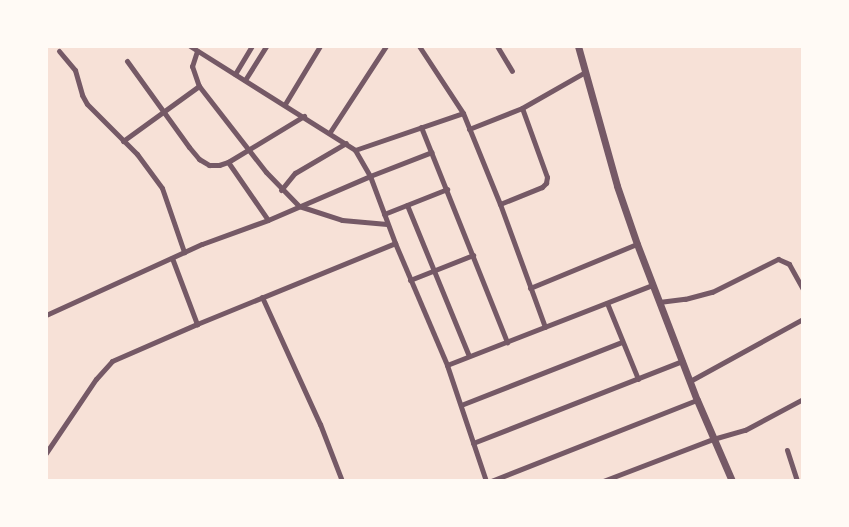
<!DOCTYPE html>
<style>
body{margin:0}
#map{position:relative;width:849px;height:527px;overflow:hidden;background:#f7e1d7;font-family:Karla,sans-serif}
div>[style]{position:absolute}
.minor>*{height:5px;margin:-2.5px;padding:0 2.5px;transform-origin:2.5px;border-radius:2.5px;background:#755966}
.tertiary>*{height:7px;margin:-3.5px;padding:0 3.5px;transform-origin:3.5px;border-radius:3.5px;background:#755966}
span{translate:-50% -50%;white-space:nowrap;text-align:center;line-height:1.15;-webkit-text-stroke:5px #fffaf5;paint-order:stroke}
.frame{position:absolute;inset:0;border:48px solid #fffaf5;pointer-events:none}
</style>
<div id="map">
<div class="minor">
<div style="left:190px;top:46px;width:195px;rotate:32.2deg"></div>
<div style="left:355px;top:150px;width:30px;rotate:60deg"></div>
<div style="left:370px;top:176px;width:72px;rotate:69.5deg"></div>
<div style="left:395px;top:243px;width:133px;rotate:66.9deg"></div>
<div style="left:419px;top:46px;width:80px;rotate:56.7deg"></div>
<div style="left:497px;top:46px;width:29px;rotate:59deg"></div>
<div style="left:59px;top:51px;width:25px;rotate:50deg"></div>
<div style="left:75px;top:70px;width:26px;rotate:74deg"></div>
<div style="left:82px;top:95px;width:10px;rotate:61deg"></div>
<div style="left:87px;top:104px;width:71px;rotate:45deg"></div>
<div style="left:137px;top:154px;width:42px;rotate:53.7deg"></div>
<div style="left:162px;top:188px;width:68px;rotate:71deg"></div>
<div style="left:197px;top:51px;width:16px;rotate:108deg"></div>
<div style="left:192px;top:66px;width:21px;rotate:71deg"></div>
<div style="left:199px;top:86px;width:109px;rotate:52.1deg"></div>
<div style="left:266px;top:172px;width:47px;rotate:45.9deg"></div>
<div style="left:299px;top:206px;width:45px;rotate:18deg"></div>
<div style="left:342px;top:220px;width:45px;rotate:5.1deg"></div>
<div style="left:127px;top:61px;width:106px;rotate:54.2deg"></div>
<div style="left:189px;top:147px;width:16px;rotate:50deg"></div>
<div style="left:199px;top:159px;width:12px;rotate:31deg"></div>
<div style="left:209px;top:165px;width:10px"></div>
<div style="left:219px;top:165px;width:9px;rotate:-18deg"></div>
<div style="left:228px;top:162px;width:89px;rotate:-31.2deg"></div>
<div style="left:235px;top:74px;width:33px;rotate:-59deg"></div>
<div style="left:245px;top:80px;width:40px;rotate:-58deg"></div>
<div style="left:285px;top:104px;width:68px;rotate:-58.9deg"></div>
<div style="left:421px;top:127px;width:232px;rotate:68.2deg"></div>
<div style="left:469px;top:129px;width:57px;rotate:-21.6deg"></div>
<div style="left:522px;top:108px;width:73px;rotate:-29.7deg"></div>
<div style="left:330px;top:132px;width:103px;rotate:-56.9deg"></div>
<div style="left:123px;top:141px;width:94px;rotate:-35.9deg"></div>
<div style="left:355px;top:150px;width:114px;rotate:-18.9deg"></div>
<div style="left:463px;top:113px;width:98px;rotate:67.9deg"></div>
<div style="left:500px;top:204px;width:131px;rotate:69.9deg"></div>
<div style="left:228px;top:162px;width:70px;rotate:55.4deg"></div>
<div style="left:281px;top:190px;width:22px;rotate:-51deg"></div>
<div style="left:295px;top:173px;width:59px;rotate:-30.5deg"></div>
<div style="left:500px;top:204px;width:45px;rotate:-22deg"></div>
<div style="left:542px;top:187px;width:6px;rotate:-45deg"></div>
<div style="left:546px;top:183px;width:6px;rotate:-81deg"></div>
<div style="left:547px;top:177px;width:73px;rotate:-109.9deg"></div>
<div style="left:407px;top:205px;width:163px;rotate:67.7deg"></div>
<div style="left:384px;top:214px;width:68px;rotate:-21.6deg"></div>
<div style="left:172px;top:258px;width:71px;rotate:69.3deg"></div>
<div style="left:410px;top:280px;width:68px;rotate:-21.6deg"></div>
<div style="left:530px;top:288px;width:116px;rotate:-22.4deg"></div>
<div style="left:262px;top:297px;width:140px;rotate:65.5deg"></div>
<div style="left:320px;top:424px;width:61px;rotate:68.9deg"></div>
<div style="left:659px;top:302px;width:26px;rotate:-7deg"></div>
<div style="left:685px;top:299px;width:28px;rotate:-15deg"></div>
<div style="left:712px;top:292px;width:74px;rotate:-26.6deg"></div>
<div style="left:778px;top:259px;width:12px;rotate:24deg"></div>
<div style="left:789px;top:264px;width:29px;rotate:61deg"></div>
<div style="left:607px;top:303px;width:82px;rotate:67.8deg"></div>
<div style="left:46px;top:315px;width:171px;rotate:-24.5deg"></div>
<div style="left:202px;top:244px;width:70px;rotate:-20deg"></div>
<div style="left:268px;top:220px;width:111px;rotate:-23.3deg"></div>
<div style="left:370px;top:176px;width:66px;rotate:-21.2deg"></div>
<div style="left:690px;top:381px;width:129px;rotate:-28.8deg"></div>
<div style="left:461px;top:405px;width:173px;rotate:-21.4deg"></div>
<div style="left:473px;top:443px;width:225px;rotate:-21.4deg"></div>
<div style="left:787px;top:450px;width:33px;rotate:72deg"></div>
<div style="left:46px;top:453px;width:89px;rotate:-56deg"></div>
<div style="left:96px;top:379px;width:24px;rotate:-48deg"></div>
<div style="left:112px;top:361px;width:93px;rotate:-23.5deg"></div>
<div style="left:197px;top:324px;width:214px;rotate:-22.2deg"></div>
<div style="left:486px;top:481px;width:122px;rotate:-108.6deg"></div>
<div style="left:447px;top:365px;width:220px;rotate:-21.3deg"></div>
<div style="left:491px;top:481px;width:221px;rotate:-21.5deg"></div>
<div style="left:603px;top:481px;width:118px;rotate:-20.9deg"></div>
<div style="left:713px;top:439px;width:33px;rotate:-16deg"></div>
<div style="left:745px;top:430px;width:66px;rotate:-28.1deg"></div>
</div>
<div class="tertiary">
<div style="left:578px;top:46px;width:145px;rotate:74.4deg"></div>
<div style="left:617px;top:186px;width:61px;rotate:71deg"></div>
<div style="left:637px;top:244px;width:167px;rotate:69deg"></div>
<div style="left:697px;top:400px;width:88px;rotate:66.6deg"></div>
</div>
<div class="frame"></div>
</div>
